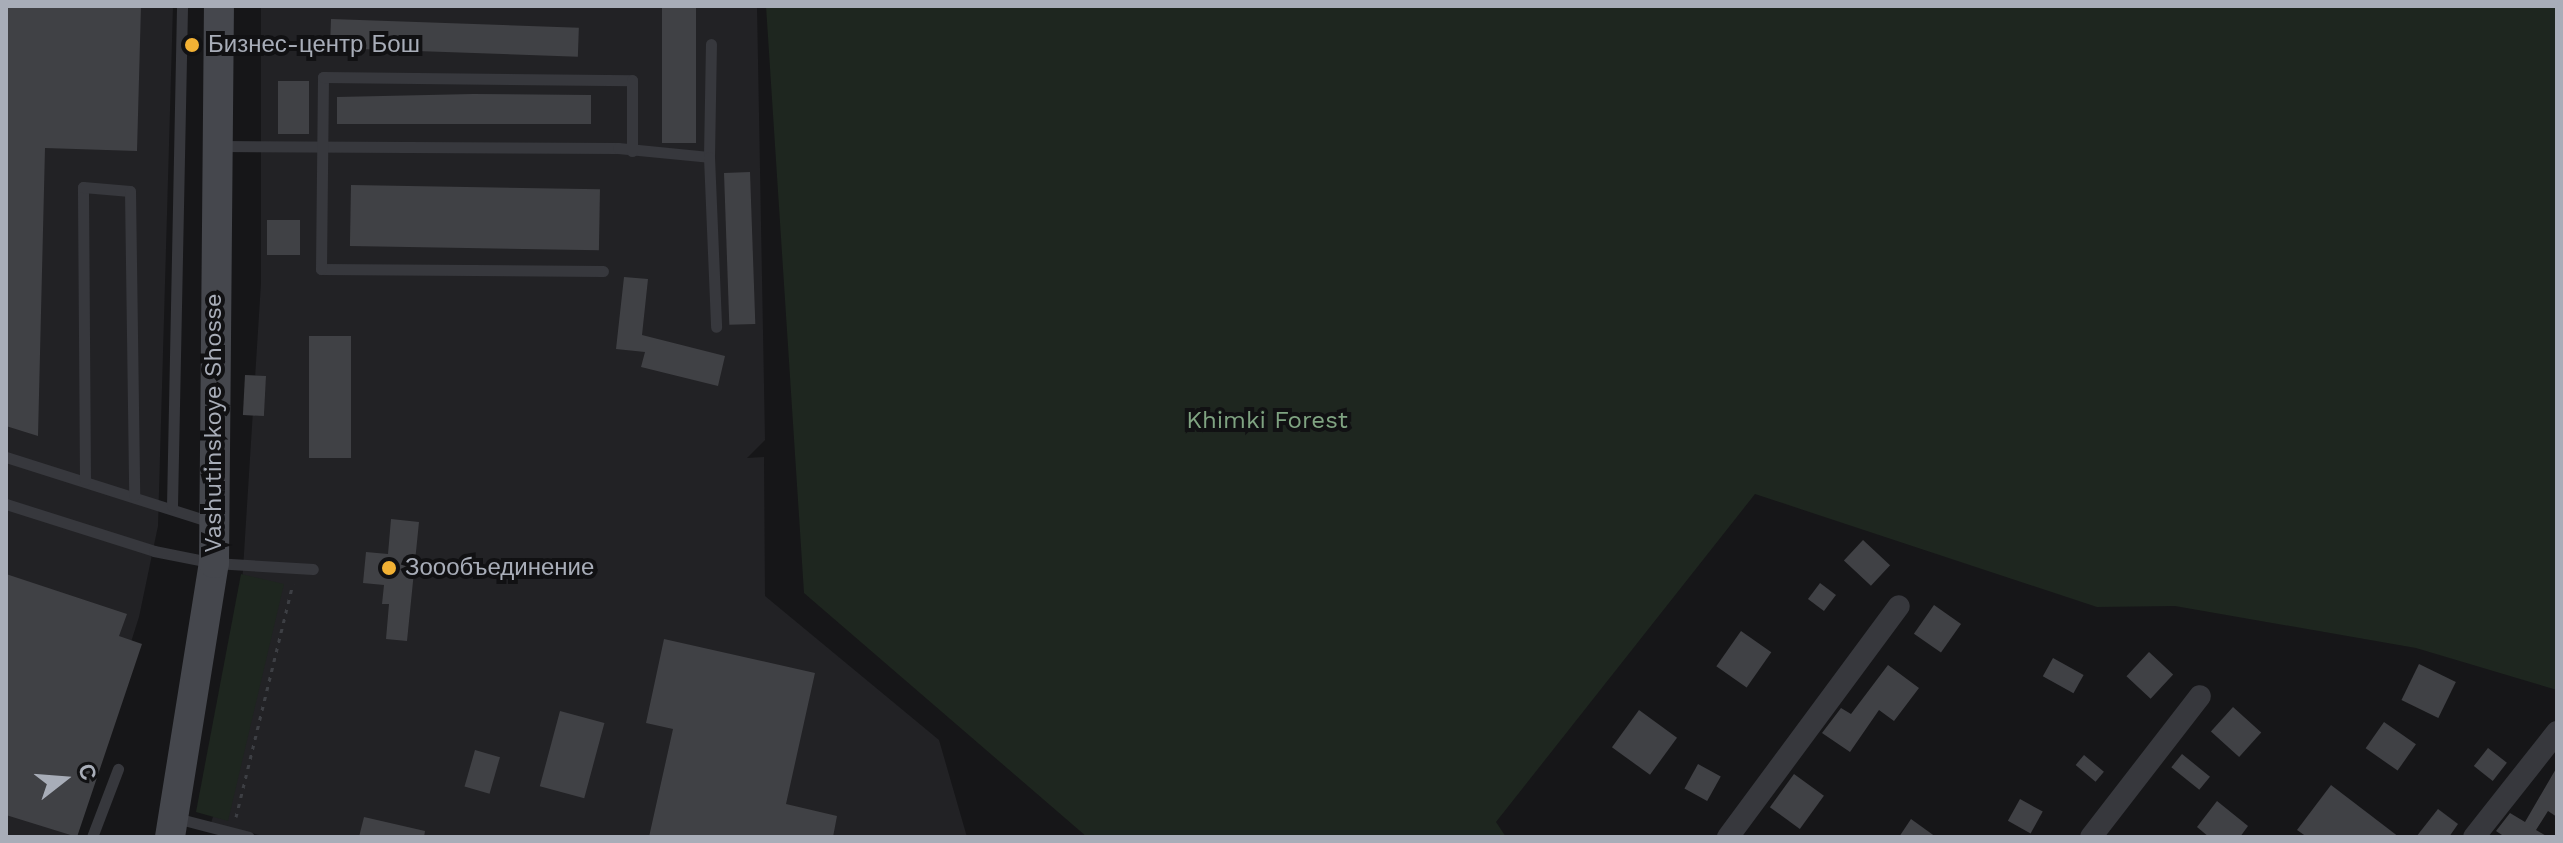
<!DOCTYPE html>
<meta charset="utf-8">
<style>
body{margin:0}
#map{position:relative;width:2563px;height:843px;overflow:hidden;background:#161618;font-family:"Work Sans",sans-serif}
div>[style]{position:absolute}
.built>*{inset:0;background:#222225}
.green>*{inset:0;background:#1e261f}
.building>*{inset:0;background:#404145;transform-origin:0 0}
.path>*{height:3px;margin-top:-1.5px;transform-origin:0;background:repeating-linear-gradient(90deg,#3d3f44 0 4px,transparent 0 10px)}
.lane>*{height:11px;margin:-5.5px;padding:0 5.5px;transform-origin:5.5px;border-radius:5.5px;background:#37383d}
.street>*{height:22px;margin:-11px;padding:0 11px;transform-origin:11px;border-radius:11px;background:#37383d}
.secondary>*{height:30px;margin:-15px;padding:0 15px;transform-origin:15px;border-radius:15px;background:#45474d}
.dots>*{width:22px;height:22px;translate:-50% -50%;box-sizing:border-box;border:4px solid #111113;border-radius:50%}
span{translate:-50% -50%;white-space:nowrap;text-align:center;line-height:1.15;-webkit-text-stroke:8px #111113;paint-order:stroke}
.poi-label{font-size:24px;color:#a8adb8}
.left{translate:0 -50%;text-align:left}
.park-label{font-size:24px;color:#7fa381}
.street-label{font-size:24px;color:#a8adb8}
.frame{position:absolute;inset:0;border:8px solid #a8adb8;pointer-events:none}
.north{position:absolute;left:24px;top:739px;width:80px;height:80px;-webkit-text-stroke:6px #111113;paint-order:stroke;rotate:73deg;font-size:22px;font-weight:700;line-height:32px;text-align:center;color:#a8adb8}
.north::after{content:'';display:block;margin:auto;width:28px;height:36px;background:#a8adb8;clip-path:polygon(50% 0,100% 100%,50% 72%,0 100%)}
</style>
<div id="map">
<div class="built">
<div style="clip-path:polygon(6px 6px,173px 6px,158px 526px,139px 617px,77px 811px,77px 837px,6px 837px)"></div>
<div style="clip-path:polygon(261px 6px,757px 6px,765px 440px,747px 458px,764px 457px,765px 596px,939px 740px,967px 837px,267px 837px,211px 823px,231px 760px,261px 283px)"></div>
</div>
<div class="green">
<div style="clip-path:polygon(766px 6px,2557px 6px,2557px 690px,2416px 648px,2175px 606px,2097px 607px,1755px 494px,1496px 822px,1506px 837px,1087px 837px,804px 593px)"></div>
<div style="clip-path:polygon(241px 574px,284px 584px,228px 821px,196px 812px)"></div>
</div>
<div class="building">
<div style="clip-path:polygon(6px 6px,141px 6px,137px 151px,45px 148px,38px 436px,6px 426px)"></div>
<div style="left:662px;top:6px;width:34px;height:137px"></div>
<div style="left:331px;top:19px;width:248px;height:29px;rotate:2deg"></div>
<div style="left:278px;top:81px;width:31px;height:53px"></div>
<div style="clip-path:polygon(473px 94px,591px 95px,591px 124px,337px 124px,337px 97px)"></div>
<div style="left:750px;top:172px;width:152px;height:26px;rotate:88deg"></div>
<div style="left:351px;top:185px;width:249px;height:61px;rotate:1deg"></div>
<div style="left:267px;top:220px;width:33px;height:35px"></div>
<div style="clip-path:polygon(624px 277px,648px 279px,642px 335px,725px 356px,718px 386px,641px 367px,645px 352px,616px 349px)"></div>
<div style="left:309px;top:336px;width:42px;height:122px"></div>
<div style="left:245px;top:375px;width:21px;height:40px;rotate:3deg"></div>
<div style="clip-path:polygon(391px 519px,419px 522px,407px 641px,386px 639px,389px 604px,382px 604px,384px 585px,363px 583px,366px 552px,388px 554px)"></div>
<div style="left:1863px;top:540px;width:37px;height:28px;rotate:43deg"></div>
<div style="clip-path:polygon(6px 574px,127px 614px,119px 636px,142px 644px,77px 837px,6px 815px)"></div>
<div style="left:1820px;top:583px;width:20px;height:20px;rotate:37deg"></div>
<div style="left:1934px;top:605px;width:33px;height:35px;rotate:35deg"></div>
<div style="left:1741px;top:631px;width:37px;height:43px;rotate:35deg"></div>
<div style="clip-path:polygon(664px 639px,815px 673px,786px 804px,837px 816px,833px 837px,649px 837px,673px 729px,646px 723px)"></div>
<div style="left:2149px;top:652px;width:33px;height:33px;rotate:43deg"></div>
<div style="left:2053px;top:658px;width:35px;height:21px;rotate:29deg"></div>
<div style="left:2419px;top:664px;width:41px;height:40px;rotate:26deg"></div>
<div style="clip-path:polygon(1888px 665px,1919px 688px,1894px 721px,1879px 710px,1850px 752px,1822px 733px,1841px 708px,1851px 714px)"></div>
<div style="left:2233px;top:707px;width:38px;height:33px;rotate:42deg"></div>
<div style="left:1639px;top:710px;width:47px;height:46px;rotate:36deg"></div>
<div style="left:560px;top:711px;width:46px;height:78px;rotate:15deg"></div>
<div style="left:2384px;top:722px;width:39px;height:32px;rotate:35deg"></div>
<div style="left:2488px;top:748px;width:24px;height:23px;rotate:38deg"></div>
<div style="left:475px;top:750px;width:26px;height:38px;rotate:16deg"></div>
<div style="left:2182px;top:754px;width:36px;height:17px;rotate:39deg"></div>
<div style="left:2084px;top:755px;width:26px;height:13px;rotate:40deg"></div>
<div style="left:1698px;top:764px;width:26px;height:28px;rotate:29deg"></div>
<div style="clip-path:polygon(2557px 767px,2557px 817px,2548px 811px,2536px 830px,2548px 837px,2505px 837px,2496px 831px,2510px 813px,2525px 822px)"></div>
<div style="left:1794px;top:774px;width:37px;height:41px;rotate:36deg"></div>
<div style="clip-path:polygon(2331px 785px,2399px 837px,2307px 837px,2297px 830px)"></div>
<div style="left:2020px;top:799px;width:26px;height:25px;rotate:29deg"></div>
<div style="clip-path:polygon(2217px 801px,2248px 826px,2240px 837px,2209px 837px,2197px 827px)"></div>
<div style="clip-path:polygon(2438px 809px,2458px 824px,2449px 837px,2416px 837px)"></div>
<div style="clip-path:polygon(364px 817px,425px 831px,424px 837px,359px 837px)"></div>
<div style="clip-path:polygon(1911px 819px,1936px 837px,1899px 837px)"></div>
</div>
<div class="path">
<div style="left:236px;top:817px;width:240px;rotate:-76.3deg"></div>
</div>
<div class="lane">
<div style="left:220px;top:146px;width:398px;rotate:0.3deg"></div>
<div style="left:618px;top:148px;width:91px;rotate:5.6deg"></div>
<div style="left:709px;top:157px;width:113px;rotate:-89deg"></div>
<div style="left:709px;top:157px;width:170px;rotate:87.6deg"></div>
<div style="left:603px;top:271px;width:282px;rotate:-179.6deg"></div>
<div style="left:321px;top:269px;width:192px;rotate:-89.4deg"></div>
<div style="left:323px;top:77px;width:309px;rotate:0.6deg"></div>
<div style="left:632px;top:80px;width:71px;rotate:90deg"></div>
<div style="left:6px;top:457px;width:215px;rotate:17.6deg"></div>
<div style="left:85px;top:480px;width:293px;rotate:-90.4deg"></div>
<div style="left:83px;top:187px;width:47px;rotate:4.9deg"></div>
<div style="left:130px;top:191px;width:304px;rotate:89.2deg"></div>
<div style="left:6px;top:504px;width:155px;rotate:17.6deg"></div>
<div style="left:154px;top:551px;width:61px;rotate:11.3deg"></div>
<div style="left:214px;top:563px;width:99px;rotate:3.5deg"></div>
<div style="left:172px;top:506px;width:500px;rotate:-88.85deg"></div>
<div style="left:176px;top:818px;width:75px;rotate:14.6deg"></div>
<div style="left:92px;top:837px;width:73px;rotate:-69.1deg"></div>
</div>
<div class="street">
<div style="left:1728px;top:837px;width:287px;rotate:-53.5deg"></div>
<div style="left:2091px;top:837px;width:178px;rotate:-52.3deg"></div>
<div style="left:2474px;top:837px;width:134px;rotate:-51.7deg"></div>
</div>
<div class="secondary">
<div style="left:170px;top:837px;width:278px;rotate:-80.9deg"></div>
<div style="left:214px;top:563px;width:557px;rotate:-89.49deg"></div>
</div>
<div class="dots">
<div style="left:192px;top:45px;background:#f2b134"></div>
<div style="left:389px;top:568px;background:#f2b134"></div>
</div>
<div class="poi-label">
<span class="left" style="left:208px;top:45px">Бизнес-центр Бош</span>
<span class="left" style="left:405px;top:568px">Зоообъединение</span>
</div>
<div class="park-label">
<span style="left:1267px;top:421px">Khimki Forest</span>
</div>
<div class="street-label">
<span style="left:214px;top:423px;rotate:-90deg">Vashutinskoye Shosse</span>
</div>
<div class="frame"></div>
<div class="north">С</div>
</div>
